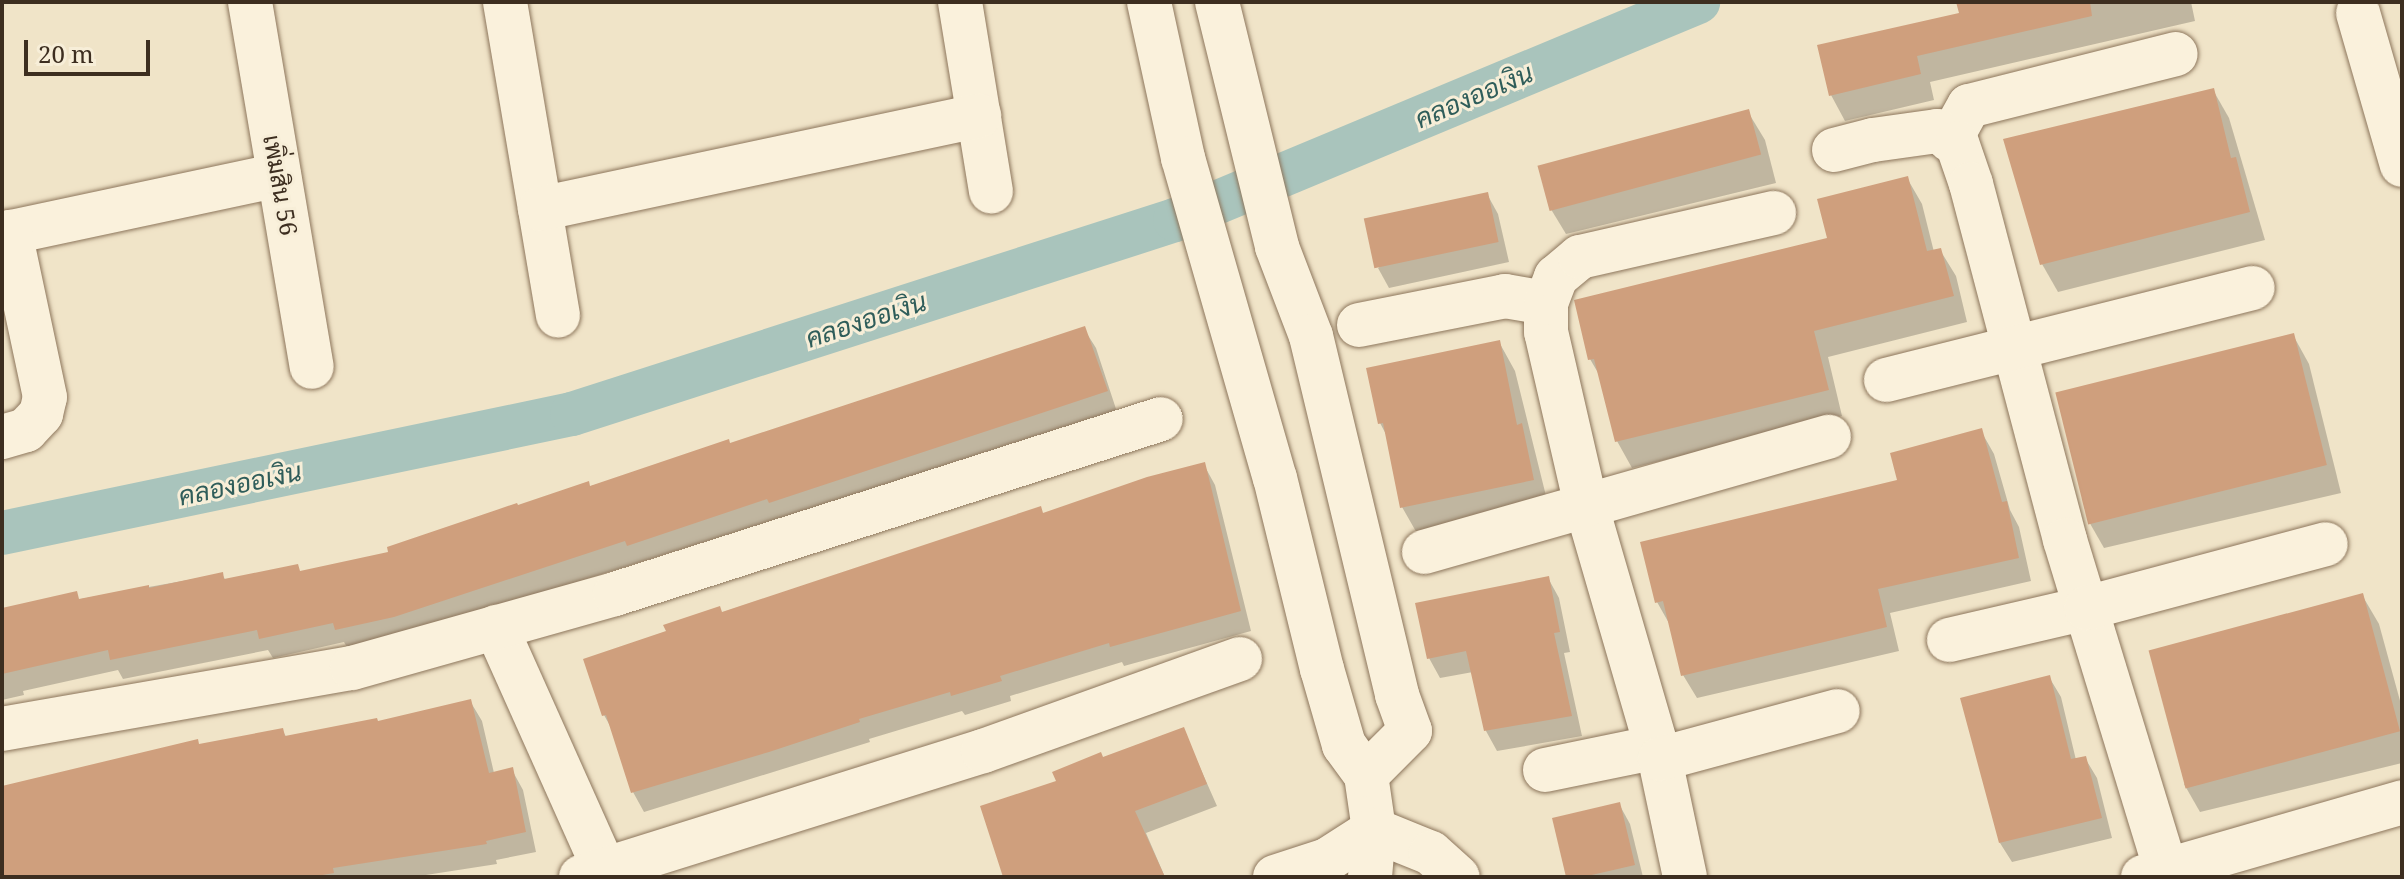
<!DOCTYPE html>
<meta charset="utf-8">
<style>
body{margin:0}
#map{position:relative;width:2404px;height:879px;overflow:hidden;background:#f0e4c8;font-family:"Noto Serif",Sarabun,serif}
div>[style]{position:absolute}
.shadow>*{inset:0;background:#0003}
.canal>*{height:44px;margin:-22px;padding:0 22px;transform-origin:22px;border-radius:22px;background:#a9c4bc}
.building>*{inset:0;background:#cf9f7d;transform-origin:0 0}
.roads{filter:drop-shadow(0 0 2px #8d765c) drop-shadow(0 0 2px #8d765c)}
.minor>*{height:44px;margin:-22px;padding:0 22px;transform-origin:22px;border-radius:22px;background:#faf1dc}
span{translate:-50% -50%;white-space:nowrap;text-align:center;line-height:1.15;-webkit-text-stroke:6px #f7eed8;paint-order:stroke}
.street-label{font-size:24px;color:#3d2e20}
.water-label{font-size:26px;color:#2f5d5a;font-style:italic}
.frame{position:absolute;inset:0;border:4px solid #3d2e20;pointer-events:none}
.scale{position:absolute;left:24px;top:40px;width:126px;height:36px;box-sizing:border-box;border:4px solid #3d2e20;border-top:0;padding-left:10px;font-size:24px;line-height:28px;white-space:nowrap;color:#3d2e20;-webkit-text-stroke:6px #f7eed8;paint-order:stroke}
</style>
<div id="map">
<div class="shadow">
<div style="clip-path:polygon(1958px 2px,2191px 2px,2195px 21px,1930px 82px,1934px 100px,1845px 121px,1831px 95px,1961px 15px)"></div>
<div style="clip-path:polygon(2213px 90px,2229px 118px,2265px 240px,2058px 292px,2042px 264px)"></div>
<div style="clip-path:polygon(1748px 112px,1765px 140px,1776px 183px,1566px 234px,1549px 206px)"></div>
<div style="clip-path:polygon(1907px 178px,1922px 204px,1934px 252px,1940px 250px,1956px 276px,1967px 322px,1828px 357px,1842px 416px,1632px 468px,1617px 441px,1601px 378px,1590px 359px,1830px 239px)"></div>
<div style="clip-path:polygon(1487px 194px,1498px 214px,1509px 262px,1389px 288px,1378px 268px)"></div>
<div style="clip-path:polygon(1084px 329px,1096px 348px,1117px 412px,406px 636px,348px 649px,344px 642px,273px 658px,268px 650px,123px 679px,118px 670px,23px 691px,24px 695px,2px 700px,2px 613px,222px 574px,226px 581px,301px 573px,391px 553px,517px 508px,729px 445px)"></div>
<div style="clip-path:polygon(2293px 335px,2309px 364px,2341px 493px,2104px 548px,2088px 520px)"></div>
<div style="clip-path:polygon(1499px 342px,1515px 371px,1549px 508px,1418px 535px,1402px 507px,1388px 438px,1380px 423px)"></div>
<div style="clip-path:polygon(1981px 431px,1994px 454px,2010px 510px,2019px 527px,2031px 581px,1890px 613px,1899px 651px,1697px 698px,1683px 675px,1670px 625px,1657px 602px,1900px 481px)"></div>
<div style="clip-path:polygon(1204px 465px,1215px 485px,1251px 631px,1124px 666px,1122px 662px,1010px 696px,1011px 701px,965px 715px,962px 711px,869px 739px,870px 742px,644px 812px,633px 792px,614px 733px,604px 715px,722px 614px)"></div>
<div style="clip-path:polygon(1548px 578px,1559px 598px,1570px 652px,1564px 653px,1582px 736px,1497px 751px,1486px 731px,1473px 672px,1440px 678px,1429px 658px)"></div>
<div style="clip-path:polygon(2362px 595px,2379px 624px,2402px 708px,2402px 763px,2200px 812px,2184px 784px)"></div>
<div style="clip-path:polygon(2049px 677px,2061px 697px,2076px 760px,2085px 758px,2097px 778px,2112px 838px,2012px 862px,2000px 843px)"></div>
<div style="clip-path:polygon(470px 701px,482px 721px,494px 773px,512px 770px,523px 790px,536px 852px,496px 860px,497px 864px,413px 877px,2px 877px,2px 788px,282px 730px,287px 738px,378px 723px)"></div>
<div style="clip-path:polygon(1183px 729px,1217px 806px,1146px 833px,1165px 877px,1005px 877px,1059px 783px,1103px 760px)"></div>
<div style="clip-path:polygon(1619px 804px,1630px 824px,1643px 877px,1568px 877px)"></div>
</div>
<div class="canal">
<div style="left:2px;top:533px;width:582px;rotate:-11.79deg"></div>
<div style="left:572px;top:414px;width:633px;rotate:-17.83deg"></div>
<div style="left:1175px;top:220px;width:567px;rotate:-22.63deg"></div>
</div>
<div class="building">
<div style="clip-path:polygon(1956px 2px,2090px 2px,2092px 16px,1917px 56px,1921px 74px,1829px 96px,1817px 45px,1959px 13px)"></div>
<div style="clip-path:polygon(2214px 88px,2231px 158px,2236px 157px,2250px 212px,2040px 265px,2003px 139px)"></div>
<div style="left:1749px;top:109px;width:47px;height:219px;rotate:75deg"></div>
<div style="clip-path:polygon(1908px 176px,1927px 251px,1941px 248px,1954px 296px,1814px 331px,1829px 390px,1615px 442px,1594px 359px,1588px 360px,1574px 300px,1827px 238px,1817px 199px)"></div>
<div style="left:1488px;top:192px;width:51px;height:127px;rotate:78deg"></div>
<div style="clip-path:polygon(1085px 326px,1108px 391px,769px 503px,767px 499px,627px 546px,625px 541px,394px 617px,335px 630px,333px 623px,259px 639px,257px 630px,110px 660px,108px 650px,2px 674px,2px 608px,77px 591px,79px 599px,149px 585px,149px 588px,223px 572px,224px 579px,298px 564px,300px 571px,388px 552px,387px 547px,517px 503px,518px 505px,589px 481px,590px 486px,729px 439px,730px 443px)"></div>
<div style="left:2294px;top:333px;width:136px;height:246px;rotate:76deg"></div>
<div style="clip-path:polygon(1500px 340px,1517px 425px,1522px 423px,1534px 480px,1400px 508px,1383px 423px,1378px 424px,1366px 368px)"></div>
<div style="clip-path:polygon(1982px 428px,2002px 502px,2007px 501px,2019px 558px,1878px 589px,1887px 627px,1681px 676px,1663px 601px,1655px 603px,1640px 542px,1897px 480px,1890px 453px)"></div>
<div style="clip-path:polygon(1205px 462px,1241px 611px,1110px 647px,1109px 643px,1000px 676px,1002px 681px,951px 696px,950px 692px,859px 719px,860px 722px,769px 752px,631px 793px,606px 715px,602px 716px,583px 659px,666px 631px,663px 625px,720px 606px,722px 612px,1041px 506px,1043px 513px,1147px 477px)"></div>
<div style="clip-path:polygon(1549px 576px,1560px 632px,1554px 633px,1572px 716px,1484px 731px,1466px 651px,1427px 659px,1415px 603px)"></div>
<div style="left:2363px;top:593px;width:143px;height:222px;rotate:75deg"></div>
<div style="clip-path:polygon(2050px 675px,2071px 759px,2086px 756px,2102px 818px,1999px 843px,1960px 698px)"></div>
<div style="clip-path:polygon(471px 699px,489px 773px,513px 767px,526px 832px,486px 841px,487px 844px,333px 868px,334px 873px,311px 877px,2px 877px,2px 786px,198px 739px,199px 744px,283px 728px,285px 736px,377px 718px,378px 721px)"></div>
<div style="clip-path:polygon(1184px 727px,1207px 784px,1135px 811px,1165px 877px,1003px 877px,980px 806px,1056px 781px,1052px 772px,1101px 752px,1103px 757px)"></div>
<div style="clip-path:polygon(1620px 802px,1635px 865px,1583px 877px,1566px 877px,1552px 818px)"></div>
</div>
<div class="roads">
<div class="minor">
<div style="left:250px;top:2px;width:370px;rotate:80.4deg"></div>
<div style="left:505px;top:2px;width:318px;rotate:80.4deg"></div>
<div style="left:960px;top:2px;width:192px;rotate:80.7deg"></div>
<div style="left:1149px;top:2px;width:160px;rotate:77.7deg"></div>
<div style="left:1183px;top:158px;width:333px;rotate:74deg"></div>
<div style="left:1275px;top:478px;width:197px;rotate:76.2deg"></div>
<div style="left:1322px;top:669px;width:79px;rotate:73.9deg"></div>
<div style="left:1344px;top:745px;width:37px;rotate:54deg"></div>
<div style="left:1366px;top:775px;width:56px;rotate:81.7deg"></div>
<div style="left:1374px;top:830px;width:47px;rotate:94.9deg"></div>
<div style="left:1217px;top:2px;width:252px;rotate:76.2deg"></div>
<div style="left:1277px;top:247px;width:95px;rotate:69.1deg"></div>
<div style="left:1311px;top:336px;width:369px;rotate:76.5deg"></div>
<div style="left:1397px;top:695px;width:38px;rotate:70deg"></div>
<div style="left:1410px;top:731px;width:62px;rotate:135deg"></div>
<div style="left:2358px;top:13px;width:158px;rotate:73.9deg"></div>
<div style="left:1950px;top:140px;width:39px;rotate:-61deg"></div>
<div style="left:1969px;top:106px;width:213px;rotate:-14.1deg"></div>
<div style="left:1834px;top:150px;width:40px;rotate:-14.4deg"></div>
<div style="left:1873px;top:140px;width:65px;rotate:-8deg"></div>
<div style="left:1937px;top:131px;width:23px;rotate:31deg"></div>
<div style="left:1957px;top:143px;width:43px;rotate:71.1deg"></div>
<div style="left:1971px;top:184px;width:368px;rotate:75.2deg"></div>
<div style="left:2065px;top:540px;width:352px;rotate:73deg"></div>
<div style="left:540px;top:209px;width:449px;rotate:-12deg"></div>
<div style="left:2px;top:234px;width:283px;rotate:-12deg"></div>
<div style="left:1359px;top:325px;width:149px;rotate:-11.2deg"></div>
<div style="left:1505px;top:296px;width:42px;rotate:9.7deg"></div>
<div style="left:1886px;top:380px;width:378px;rotate:-14.1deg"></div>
<div style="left:2px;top:437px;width:25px;rotate:-16deg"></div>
<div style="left:26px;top:430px;width:22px;rotate:-47deg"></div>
<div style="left:41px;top:414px;width:17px;rotate:-77deg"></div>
<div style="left:45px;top:397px;width:169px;rotate:-102deg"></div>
<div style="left:1424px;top:552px;width:421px;rotate:-15.9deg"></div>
<div style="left:496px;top:627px;width:274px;rotate:65.9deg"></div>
<div style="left:1949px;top:640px;width:141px;rotate:-13.1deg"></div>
<div style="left:2086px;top:608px;width:248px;rotate:-14.9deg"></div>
<div style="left:2px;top:729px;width:355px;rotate:-9.9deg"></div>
<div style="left:352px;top:668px;width:273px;rotate:-15.7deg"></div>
<div style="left:615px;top:594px;width:573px;rotate:-17.77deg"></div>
<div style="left:1660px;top:759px;width:265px;rotate:-106.2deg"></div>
<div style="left:1586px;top:505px;width:178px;rotate:-103deg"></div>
<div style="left:1546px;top:332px;width:29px;rotate:-90deg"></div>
<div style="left:1546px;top:303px;width:28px;rotate:-69deg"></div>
<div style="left:1556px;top:277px;width:31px;rotate:-40deg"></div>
<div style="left:1580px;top:257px;width:199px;rotate:-12.8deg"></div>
<div style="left:1545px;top:770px;width:114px;rotate:-11.6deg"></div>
<div style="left:581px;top:877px;width:421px;rotate:-17.4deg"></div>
<div style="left:983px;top:751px;width:273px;rotate:-19.7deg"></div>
<div style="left:1275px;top:877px;width:55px;rotate:-18.1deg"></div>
<div style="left:1327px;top:860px;width:56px;rotate:-32.6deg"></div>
<div style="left:1374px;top:830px;width:61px;rotate:22deg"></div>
<div style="left:1431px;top:853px;width:36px;rotate:42deg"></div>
<div style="left:1685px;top:877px;width:121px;rotate:-102deg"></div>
<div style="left:1660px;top:759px;width:184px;rotate:-15.1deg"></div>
<div style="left:2143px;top:877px;width:270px;rotate:-16.1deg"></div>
</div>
</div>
<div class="street-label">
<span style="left:281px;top:185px;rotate:80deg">เพิ่มสิน 56</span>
</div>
<div class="water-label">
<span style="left:1474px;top:96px;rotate:-23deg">คลองออเงิน</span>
<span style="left:866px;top:320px;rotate:-18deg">คลองออเงิน</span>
<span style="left:240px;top:484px;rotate:-12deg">คลองออเงิน</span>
</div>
<div class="frame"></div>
<div class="scale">20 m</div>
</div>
